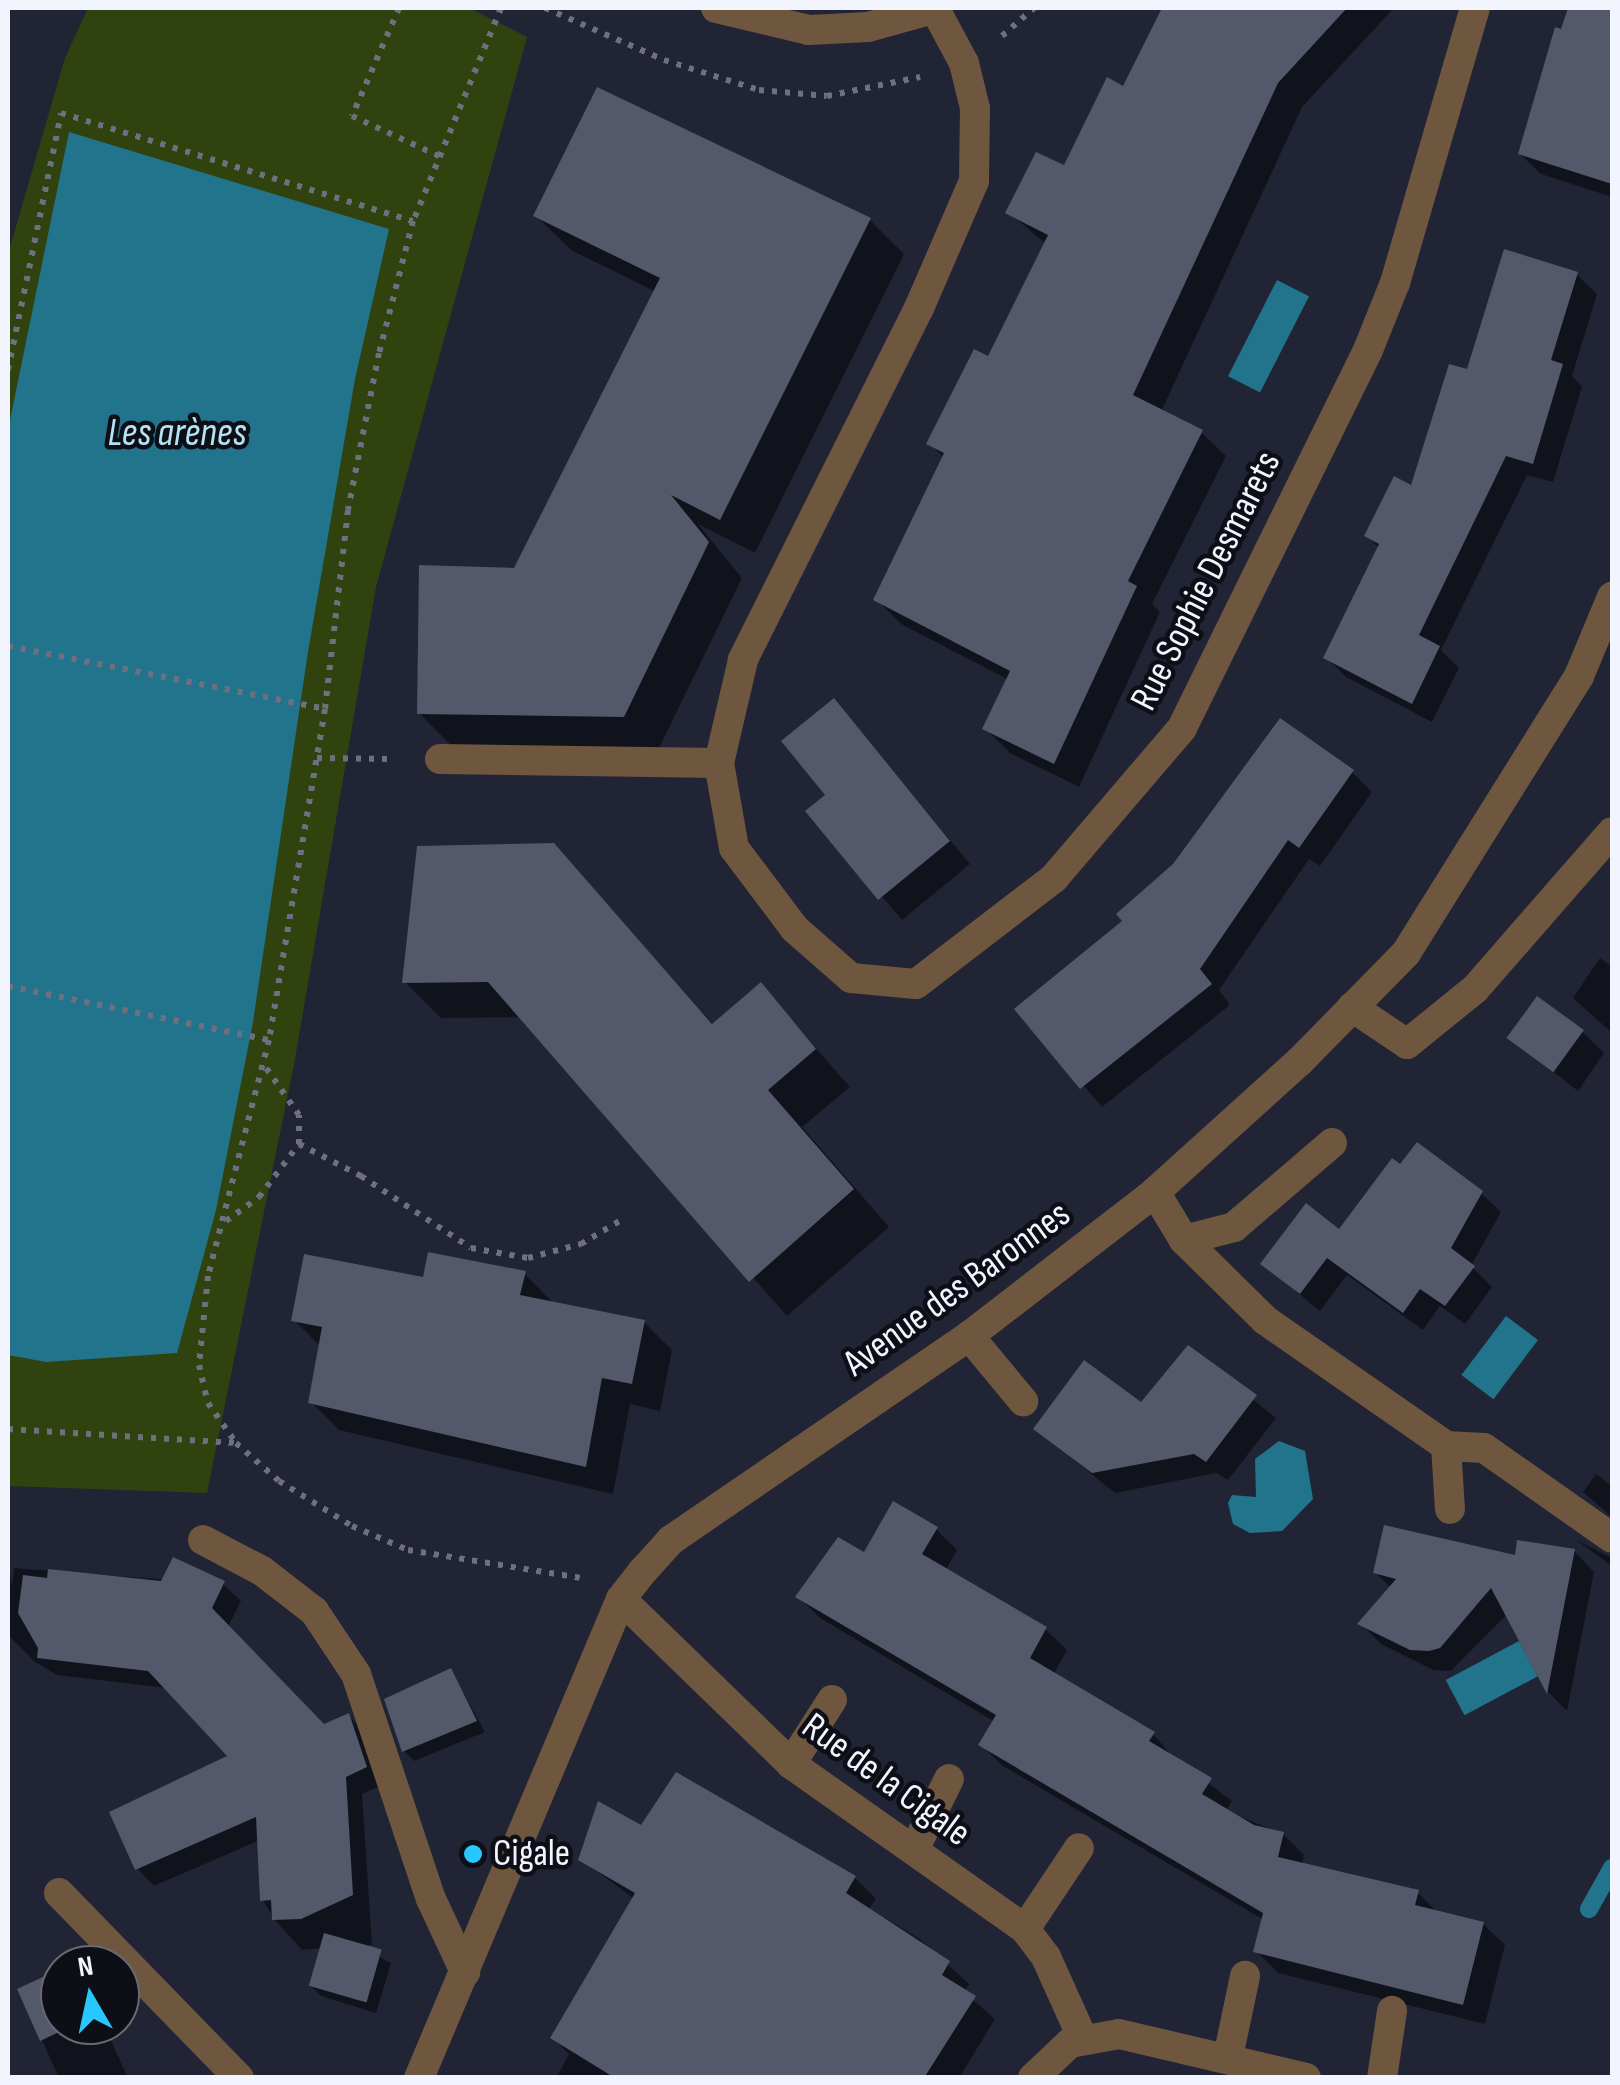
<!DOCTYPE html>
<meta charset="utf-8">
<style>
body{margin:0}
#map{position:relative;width:1620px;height:2085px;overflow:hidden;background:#212435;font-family:"Sofia Sans Condensed",sans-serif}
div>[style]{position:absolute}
.green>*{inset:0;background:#30430f}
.water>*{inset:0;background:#21748b;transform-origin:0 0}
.shadow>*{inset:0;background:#0007}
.stream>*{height:18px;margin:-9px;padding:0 9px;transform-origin:9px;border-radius:9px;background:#21748b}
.building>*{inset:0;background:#54586b;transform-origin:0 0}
.path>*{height:6px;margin-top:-3px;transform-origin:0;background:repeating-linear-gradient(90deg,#6e707f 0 5px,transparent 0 13px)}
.service>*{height:30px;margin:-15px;padding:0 15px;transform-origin:15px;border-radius:15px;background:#6e563f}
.minor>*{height:30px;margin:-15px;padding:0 15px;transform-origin:15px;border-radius:15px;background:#6e563f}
.tertiary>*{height:30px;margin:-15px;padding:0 15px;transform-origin:15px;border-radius:15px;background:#6e563f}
.dots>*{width:28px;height:28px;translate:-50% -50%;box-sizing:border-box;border:5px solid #0d0e16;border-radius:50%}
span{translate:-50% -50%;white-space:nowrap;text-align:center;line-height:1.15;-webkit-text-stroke:9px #0d0e16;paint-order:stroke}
.street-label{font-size:38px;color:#f2f4fe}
.poi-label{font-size:38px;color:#f2f4fe}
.left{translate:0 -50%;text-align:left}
.water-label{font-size:40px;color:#b4e4f4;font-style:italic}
.frame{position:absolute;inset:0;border:10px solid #f2f4fe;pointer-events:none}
.north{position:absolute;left:40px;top:1945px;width:100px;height:100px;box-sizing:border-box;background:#0d0e16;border:2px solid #696a73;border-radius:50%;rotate:351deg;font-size:28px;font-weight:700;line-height:40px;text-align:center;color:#f2f4fe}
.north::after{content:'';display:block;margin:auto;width:35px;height:45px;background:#27c8ff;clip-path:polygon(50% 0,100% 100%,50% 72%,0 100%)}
</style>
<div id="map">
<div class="green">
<div style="clip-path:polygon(88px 8px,469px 8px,527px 37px,376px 587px,295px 1059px,207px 1493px,8px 1486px,8px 254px,65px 58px)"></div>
</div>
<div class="water">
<div style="clip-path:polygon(69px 132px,389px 229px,355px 379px,308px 652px,253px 1022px,216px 1210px,177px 1353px,46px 1362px,8px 1355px,8px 430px)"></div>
<div style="left:1277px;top:280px;width:36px;height:108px;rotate:27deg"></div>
<div style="left:1506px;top:1316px;width:40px;height:74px;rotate:37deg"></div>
<div style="clip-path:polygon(1279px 1441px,1305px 1451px,1313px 1499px,1282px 1531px,1250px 1533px,1233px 1524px,1228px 1503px,1232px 1495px,1256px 1497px,1255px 1459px)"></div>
<div style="left:1519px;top:1641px;width:40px;height:83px;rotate:62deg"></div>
</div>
<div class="shadow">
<div style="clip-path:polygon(1167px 8px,1394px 8px,1302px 107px,1161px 412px,1201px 432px,1226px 456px,1152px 604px,1160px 612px,1079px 787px,1010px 753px,985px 728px,1009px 680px,901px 624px,876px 599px,944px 458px,929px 443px,989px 359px,1046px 244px,1008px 212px,1065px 169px,1124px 89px)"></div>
<div style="clip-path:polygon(1573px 8px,1612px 8px,1612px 197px,1541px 174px,1520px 154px)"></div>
<div style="clip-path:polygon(536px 216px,870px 220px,904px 254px,755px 553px,698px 524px,742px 578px,658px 750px,454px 748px,419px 713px,516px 570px,656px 292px,571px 250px)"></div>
<div style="clip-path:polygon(1576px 274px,1597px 294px,1572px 376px,1582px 387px,1553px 482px,1527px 475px,1441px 650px,1459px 668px,1432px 722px,1346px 677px,1326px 657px,1379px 548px,1367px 536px,1412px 488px)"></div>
<div style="clip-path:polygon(834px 701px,970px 864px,902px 920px,809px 811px,829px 796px)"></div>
<div style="clip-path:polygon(1352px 772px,1372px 792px,1320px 866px,1309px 859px,1219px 990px,1230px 1005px,1102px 1107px,1017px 1009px)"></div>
<div style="clip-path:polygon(553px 846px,714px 1025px,761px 986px,850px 1087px,802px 1127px,889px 1227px,787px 1316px,522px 1017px,441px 1018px,405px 982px)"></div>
<div style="clip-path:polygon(1600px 958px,1612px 967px,1612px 1033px,1573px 998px)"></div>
<div style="clip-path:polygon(1583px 1032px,1604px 1053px,1578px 1091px,1510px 1038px)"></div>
<div style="clip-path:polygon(1481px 1193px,1501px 1212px,1471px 1266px,1492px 1287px,1465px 1324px,1440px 1306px,1423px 1330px,1347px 1275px,1320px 1311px,1263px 1264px,1340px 1233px)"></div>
<div style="clip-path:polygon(524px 1273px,552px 1302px,644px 1322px,672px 1350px,660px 1411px,630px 1404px,613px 1494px,339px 1430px,311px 1402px,321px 1347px,294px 1320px)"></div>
<div style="clip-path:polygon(1189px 1348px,1276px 1418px,1228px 1480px,1216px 1473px,1115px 1493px,1036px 1429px,1141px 1406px)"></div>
<div style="clip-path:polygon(1596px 1474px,1612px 1486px,1612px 1517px,1583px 1492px)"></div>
<div style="clip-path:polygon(936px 1529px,957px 1550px,945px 1571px,1045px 1629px,1067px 1650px,1053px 1675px,1153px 1734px,1173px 1757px,1232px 1801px,1226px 1811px,1283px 1834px,1304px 1855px,1302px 1865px,1417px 1892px,1438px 1913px,1483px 1924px,1505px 1945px,1485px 2024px,1278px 1973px,1256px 1951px,1264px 1920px,1003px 1766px,981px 1745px,995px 1722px,820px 1618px,798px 1597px,865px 1555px)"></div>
<div style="clip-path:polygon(1576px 1540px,1612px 1558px,1612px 1566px)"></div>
<div style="clip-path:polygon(1574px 1551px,1594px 1572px,1567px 1711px,1549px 1693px,1507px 1614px,1451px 1671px,1433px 1670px,1381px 1644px,1361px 1624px,1391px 1588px,1375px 1572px)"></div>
<div style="clip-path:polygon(8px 1568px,12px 1585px,14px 1568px,223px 1584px,241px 1601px,228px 1627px,324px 1727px,349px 1716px,366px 1734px,383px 1785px,362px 1794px,372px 1945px,359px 1946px,391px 1963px,376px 2013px,321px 1996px,311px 1986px,322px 1948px,302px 1950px,274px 1919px,263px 1900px,260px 1840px,154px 1886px,137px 1868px,232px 1756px,167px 1688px,57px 1675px,35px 1662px,8px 1635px)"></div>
<div style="clip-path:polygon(451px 1671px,485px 1732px,414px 1761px,404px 1751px)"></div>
<div style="clip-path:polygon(677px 1775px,855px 1878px,876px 1899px,869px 1909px,920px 1939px,969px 1984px,964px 1992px,995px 2019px,959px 2078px,556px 2078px,569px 2054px,553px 2038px,634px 1899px,581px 1859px,641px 1828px)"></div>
<div style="clip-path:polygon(60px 1972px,60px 2025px,104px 2025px,128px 2078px,59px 2078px,20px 1991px)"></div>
</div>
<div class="stream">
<div style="left:1589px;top:1909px;width:47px;rotate:-60.7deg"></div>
</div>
<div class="building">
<div style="clip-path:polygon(1162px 8px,1347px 8px,1278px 83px,1133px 395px,1203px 430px,1128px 581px,1137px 586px,1054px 764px,982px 729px,1010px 671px,873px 600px,944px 453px,926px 444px,974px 349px,988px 356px,1048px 235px,1005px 213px,1036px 152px,1064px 165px,1107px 77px,1123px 86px)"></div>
<div style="clip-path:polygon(1568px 8px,1612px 8px,1612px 184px,1518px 154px,1555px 27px,1561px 29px)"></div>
<div style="clip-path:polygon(597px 87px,871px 218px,720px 520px,671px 495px,709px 542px,624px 717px,417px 714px,419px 565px,514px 568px,660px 278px,533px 216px)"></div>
<div style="clip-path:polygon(1504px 249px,1578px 272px,1551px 360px,1563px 364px,1533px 464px,1506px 456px,1419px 635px,1440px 646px,1412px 704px,1323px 658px,1379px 544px,1364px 536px,1394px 476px,1411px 485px,1449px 364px,1467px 369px)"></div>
<div style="clip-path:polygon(834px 698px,950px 841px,878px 900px,805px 811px,825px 795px,781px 741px)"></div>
<div style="clip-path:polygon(1280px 718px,1354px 770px,1299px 848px,1288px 840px,1200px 969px,1212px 984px,1080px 1089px,1014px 1009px,1122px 921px,1116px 914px,1173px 864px)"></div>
<div style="clip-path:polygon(554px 843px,712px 1024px,761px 982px,816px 1049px,768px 1090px,854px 1189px,749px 1282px,488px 982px,402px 983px,417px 846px)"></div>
<div style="left:1537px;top:996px;width:58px;height:52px;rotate:36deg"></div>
<div style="clip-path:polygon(1417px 1142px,1483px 1191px,1451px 1248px,1475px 1266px,1445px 1306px,1420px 1289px,1403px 1313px,1327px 1258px,1300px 1294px,1260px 1264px,1306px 1203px,1339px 1229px,1392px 1158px,1400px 1164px)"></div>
<div style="clip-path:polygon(428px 1252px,526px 1271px,520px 1295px,645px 1320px,632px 1384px,602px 1378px,586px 1467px,308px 1403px,322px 1327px,291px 1321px,304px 1254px,423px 1277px)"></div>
<div style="clip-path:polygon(1188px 1345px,1257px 1395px,1206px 1462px,1194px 1454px,1092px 1473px,1033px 1429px,1084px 1360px,1141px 1402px)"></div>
<div style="clip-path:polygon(893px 1501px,938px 1527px,922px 1554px,1047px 1627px,1030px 1658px,1155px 1732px,1149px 1741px,1212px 1778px,1202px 1794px,1254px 1825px,1284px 1832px,1278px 1857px,1419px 1890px,1415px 1905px,1484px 1922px,1463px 2005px,1253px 1952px,1263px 1913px,978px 1745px,996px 1715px,795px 1597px,838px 1537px,864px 1552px)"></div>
<div style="clip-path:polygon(1384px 1525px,1515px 1555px,1517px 1540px,1575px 1549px,1547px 1694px,1491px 1588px,1440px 1648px,1429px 1651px,1410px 1650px,1357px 1624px,1396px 1579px,1373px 1573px)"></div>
<div style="clip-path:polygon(173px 1557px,225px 1581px,212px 1608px,324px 1724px,349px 1713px,367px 1767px,346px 1777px,353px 1895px,301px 1919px,272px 1920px,271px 1900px,260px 1901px,256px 1817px,135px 1870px,109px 1812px,227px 1756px,148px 1671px,37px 1658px,38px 1648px,18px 1613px,23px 1575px,47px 1578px,48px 1569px,161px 1581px)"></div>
<div style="clip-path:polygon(451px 1668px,477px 1721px,402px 1752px,384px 1699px)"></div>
<div style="clip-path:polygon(676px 1772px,856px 1876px,846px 1893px,950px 1961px,942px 1975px,976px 1996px,924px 2078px,615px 2078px,550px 2038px,635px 1893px,578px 1860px,598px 1801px,641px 1825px)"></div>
<div style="left:324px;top:1933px;width:60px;height:55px;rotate:16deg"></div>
<div style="clip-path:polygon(60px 1969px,60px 2025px,74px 2025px,40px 2041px,17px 1989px)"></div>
</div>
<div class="path">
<div style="left:399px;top:8px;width:118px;rotate:113.5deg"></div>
<div style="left:352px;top:116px;width:96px;rotate:24.7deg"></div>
<div style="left:501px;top:8px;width:230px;rotate:112.4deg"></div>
<div style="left:413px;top:221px;width:136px;rotate:104.4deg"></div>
<div style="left:379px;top:353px;width:160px;rotate:101.2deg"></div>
<div style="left:348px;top:510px;width:200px;rotate:96.6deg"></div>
<div style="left:325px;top:709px;width:336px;rotate:99.6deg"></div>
<div style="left:269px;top:1040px;width:244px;rotate:104.5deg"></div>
<div style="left:208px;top:1276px;width:89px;rotate:95.8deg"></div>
<div style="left:199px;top:1365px;width:39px;rotate:77deg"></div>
<div style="left:208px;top:1403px;width:49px;rotate:55deg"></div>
<div style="left:236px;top:1443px;width:57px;rotate:41.5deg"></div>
<div style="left:279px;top:1481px;width:86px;rotate:31.7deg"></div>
<div style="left:352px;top:1526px;width:61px;rotate:23.2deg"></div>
<div style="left:408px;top:1550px;width:174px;rotate:9.2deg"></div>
<div style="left:545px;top:8px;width:130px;rotate:23.6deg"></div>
<div style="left:664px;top:60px;width:100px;rotate:17.5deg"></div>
<div style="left:759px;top:90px;width:68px;rotate:5deg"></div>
<div style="left:827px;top:96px;width:95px;rotate:-11.5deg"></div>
<div style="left:1002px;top:36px;width:43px;rotate:-41.2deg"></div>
<div style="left:8px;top:370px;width:262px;rotate:-78.3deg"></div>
<div style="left:61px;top:113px;width:368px;rotate:17.1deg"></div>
<div style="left:8px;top:646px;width:323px;rotate:11.2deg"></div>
<div style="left:317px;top:758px;width:77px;rotate:0.7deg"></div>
<div style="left:8px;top:986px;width:267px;rotate:11.7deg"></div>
<div style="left:299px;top:1144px;width:70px;rotate:27.3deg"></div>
<div style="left:361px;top:1176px;width:131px;rotate:33.2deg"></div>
<div style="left:471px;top:1248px;width:58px;rotate:10deg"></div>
<div style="left:528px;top:1258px;width:55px;rotate:-14.8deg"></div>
<div style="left:581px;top:1244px;width:49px;rotate:-30.8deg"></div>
<div style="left:226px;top:1221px;width:41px;rotate:-36deg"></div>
<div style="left:259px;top:1197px;width:66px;rotate:-53deg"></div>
<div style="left:299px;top:1144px;width:29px;rotate:-90deg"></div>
<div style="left:299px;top:1115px;width:61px;rotate:-125deg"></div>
<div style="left:8px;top:1429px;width:228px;rotate:3.5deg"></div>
</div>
<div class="service">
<div style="left:1352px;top:1007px;width:66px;rotate:33.9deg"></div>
<div style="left:1407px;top:1044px;width:87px;rotate:-39deg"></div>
<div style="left:1475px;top:989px;width:208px;rotate:-48.9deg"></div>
<div style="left:1155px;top:1192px;width:56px;rotate:58.9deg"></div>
<div style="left:1184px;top:1240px;width:114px;rotate:44.6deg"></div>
<div style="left:1265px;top:1320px;width:221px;rotate:34.8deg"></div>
<div style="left:1446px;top:1446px;width:63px;rotate:86.4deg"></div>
<div style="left:1184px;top:1240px;width:52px;rotate:-14.6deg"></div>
<div style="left:1234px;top:1227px;width:129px;rotate:-40.6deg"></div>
<div style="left:969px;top:1336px;width:85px;rotate:50.3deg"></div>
<div style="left:1446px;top:1446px;width:38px;rotate:3deg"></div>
<div style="left:1484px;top:1448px;width:156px;rotate:35.1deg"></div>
<div style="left:791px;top:1764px;width:76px;rotate:-57.4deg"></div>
<div style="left:914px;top:1850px;width:79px;rotate:-63.8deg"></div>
<div style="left:1025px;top:1929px;width:97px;rotate:-56.3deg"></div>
<div style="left:1228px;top:2057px;width:83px;rotate:-78.1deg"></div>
<div style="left:1382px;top:2078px;width:68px;rotate:-81.5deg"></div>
</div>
<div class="minor">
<div style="left:716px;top:8px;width:96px;rotate:13.3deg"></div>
<div style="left:809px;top:30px;width:59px;rotate:-2.9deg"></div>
<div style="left:868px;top:27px;width:72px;rotate:-15.4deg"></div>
<div style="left:935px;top:9px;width:61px;rotate:61.8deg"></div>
<div style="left:964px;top:63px;width:46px;rotate:76.3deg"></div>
<div style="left:975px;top:108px;width:73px;rotate:90.8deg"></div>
<div style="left:974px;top:181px;width:136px;rotate:113.4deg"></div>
<div style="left:920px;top:306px;width:396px;rotate:116.6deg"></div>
<div style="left:743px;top:660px;width:106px;rotate:103.1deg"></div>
<div style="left:719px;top:763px;width:86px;rotate:80deg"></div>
<div style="left:734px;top:848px;width:101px;rotate:53deg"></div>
<div style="left:795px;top:929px;width:74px;rotate:41.2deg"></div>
<div style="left:851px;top:978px;width:65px;rotate:5.3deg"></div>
<div style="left:916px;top:984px;width:174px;rotate:-37.5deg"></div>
<div style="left:1054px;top:878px;width:197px;rotate:-49.5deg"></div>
<div style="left:1182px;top:728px;width:421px;rotate:-63.8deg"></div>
<div style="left:1368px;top:350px;width:72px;rotate:-68.1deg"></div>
<div style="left:1395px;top:283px;width:286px;rotate:-73.8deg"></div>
<div style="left:440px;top:759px;width:279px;rotate:0.8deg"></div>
<div style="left:203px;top:1540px;width:67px;rotate:27.7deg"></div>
<div style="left:262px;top:1571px;width:66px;rotate:37.6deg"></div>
<div style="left:314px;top:1611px;width:76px;rotate:56.3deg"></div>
<div style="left:356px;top:1674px;width:237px;rotate:71.6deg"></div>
<div style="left:431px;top:1899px;width:81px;rotate:65deg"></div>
<div style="left:621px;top:1599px;width:237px;rotate:44.1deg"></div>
<div style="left:791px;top:1764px;width:286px;rotate:35.2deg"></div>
<div style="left:1025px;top:1929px;width:35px;rotate:53deg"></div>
<div style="left:1046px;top:1957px;width:88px;rotate:65.8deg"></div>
<div style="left:59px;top:1893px;width:258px;rotate:45.8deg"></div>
<div style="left:419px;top:2078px;width:520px;rotate:-67.13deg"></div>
<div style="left:621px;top:1599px;width:37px;rotate:-52deg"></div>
<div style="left:644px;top:1570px;width:40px;rotate:-48deg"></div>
<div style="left:671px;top:1540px;width:361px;rotate:-34.4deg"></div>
<div style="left:969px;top:1336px;width:235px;rotate:-37.7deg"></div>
<div style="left:1155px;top:1192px;width:194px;rotate:-42.1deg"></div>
<div style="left:1299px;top:1062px;width:153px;rotate:-45.5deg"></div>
<div style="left:1406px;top:953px;width:327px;rotate:-58deg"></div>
<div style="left:1579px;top:676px;width:86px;rotate:-67.3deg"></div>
</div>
<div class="tertiary">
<div style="left:1033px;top:2078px;width:51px;rotate:-43.4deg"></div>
<div style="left:1070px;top:2043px;width:50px;rotate:-10.4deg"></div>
<div style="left:1119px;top:2034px;width:192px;rotate:13.2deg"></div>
</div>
<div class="dots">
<div style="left:473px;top:1854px;background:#27c8ff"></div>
</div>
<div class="street-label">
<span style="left:1206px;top:581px;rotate:-63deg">Rue Sophie Desmarets</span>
<span style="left:957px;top:1289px;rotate:-36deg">Avenue des Baronnes</span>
<span style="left:886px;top:1780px;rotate:36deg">Rue de la Cigale</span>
</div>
<div class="poi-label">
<span class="left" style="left:493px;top:1854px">Cigale</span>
</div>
<div class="water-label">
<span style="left:177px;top:433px">Les arènes</span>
</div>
<div class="frame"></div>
<div class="north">N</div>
</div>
